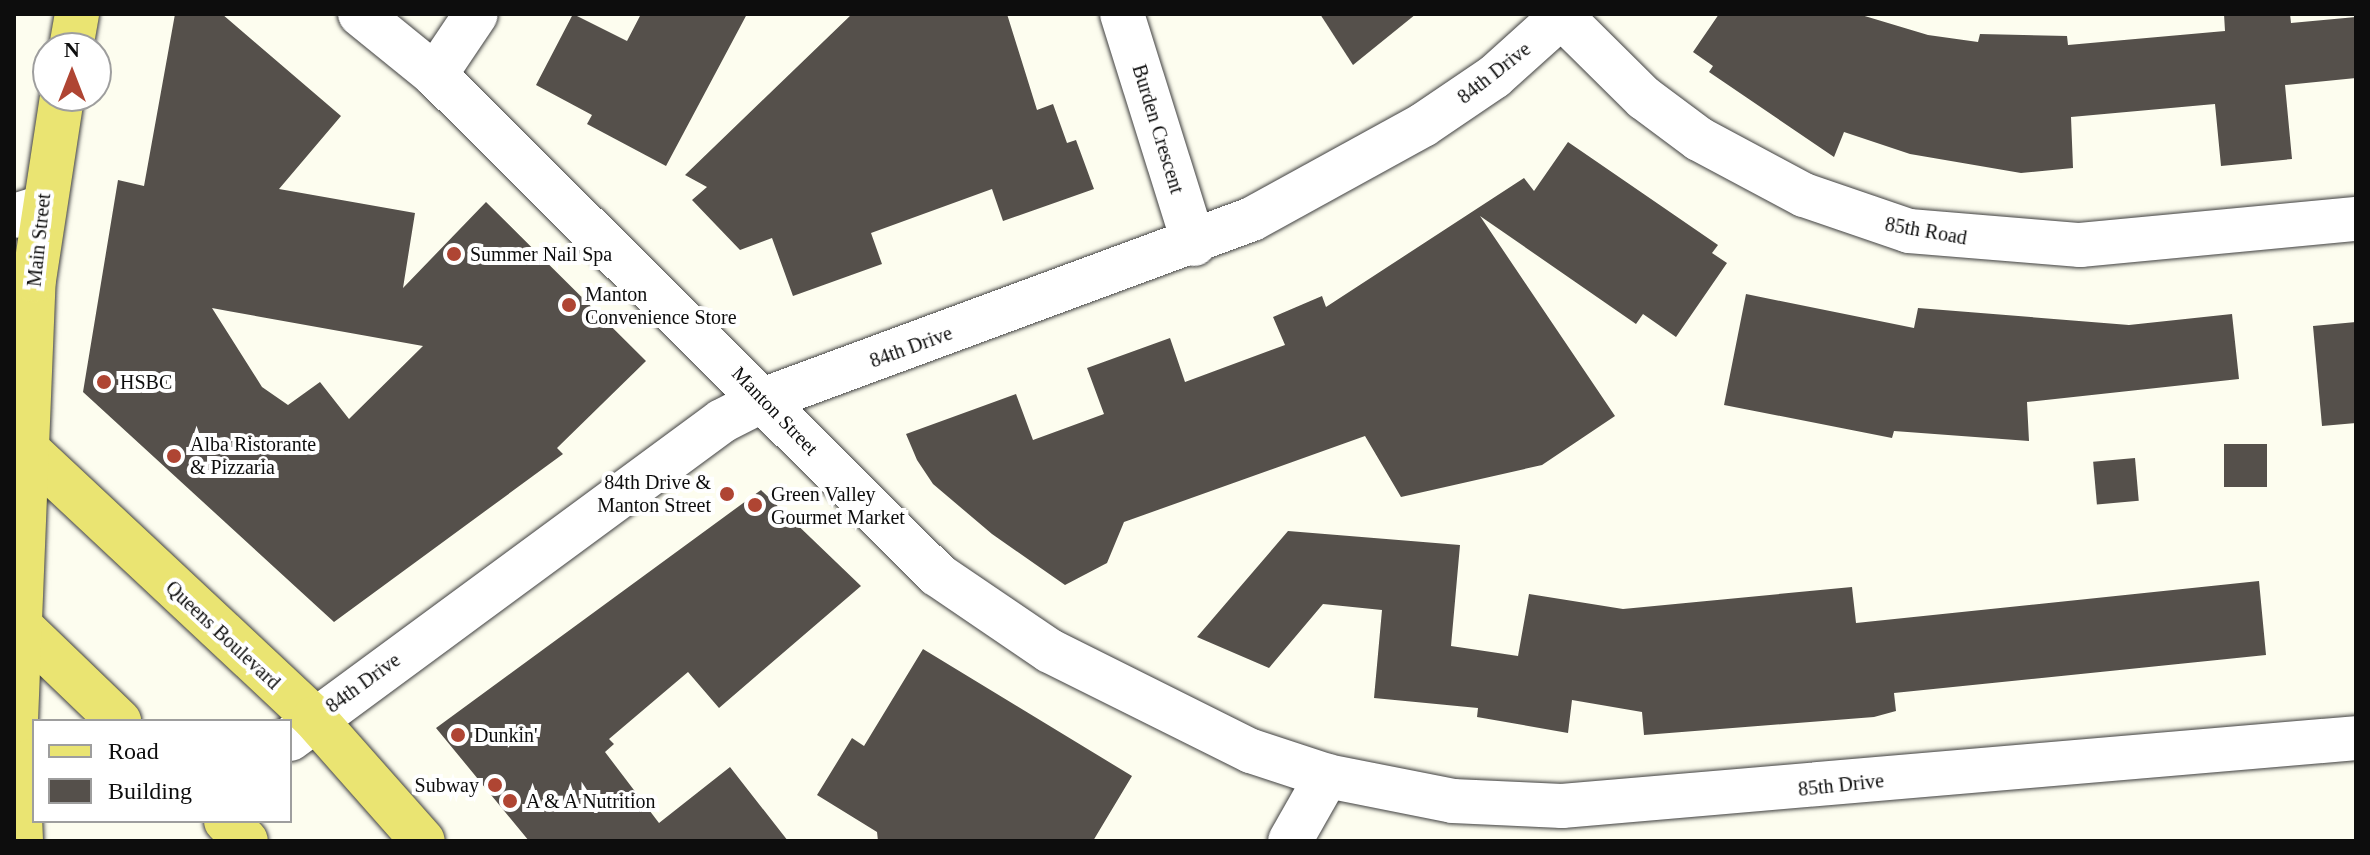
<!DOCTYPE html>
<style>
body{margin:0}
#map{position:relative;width:2370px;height:855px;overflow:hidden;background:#fdfdef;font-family:Georgia,serif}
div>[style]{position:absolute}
.building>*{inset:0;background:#55504b;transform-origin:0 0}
.roads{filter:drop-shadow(0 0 2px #404040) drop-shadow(0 0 2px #404040)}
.minor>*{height:44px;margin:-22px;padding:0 22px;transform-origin:22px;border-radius:22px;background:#fff}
.major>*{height:44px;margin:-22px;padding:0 22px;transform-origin:22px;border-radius:22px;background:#eae472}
.dots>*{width:22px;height:22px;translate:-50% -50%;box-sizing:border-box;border:4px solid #fff;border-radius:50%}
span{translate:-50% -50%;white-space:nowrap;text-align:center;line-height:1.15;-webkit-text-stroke:8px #fff;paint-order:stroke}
.street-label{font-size:20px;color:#0d0d0d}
.poi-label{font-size:20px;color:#0d0d0d}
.left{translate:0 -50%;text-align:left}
.right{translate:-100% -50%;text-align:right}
.frame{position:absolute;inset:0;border:16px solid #0d0d0d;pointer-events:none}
.legend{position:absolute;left:32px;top:719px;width:260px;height:104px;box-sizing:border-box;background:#fff;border:2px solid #9e9e9e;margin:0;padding:10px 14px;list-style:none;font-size:24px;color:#0d0d0d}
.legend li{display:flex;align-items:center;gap:16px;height:40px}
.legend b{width:40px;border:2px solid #9e9e9e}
.north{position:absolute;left:32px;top:32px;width:80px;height:80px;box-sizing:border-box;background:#fff;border:2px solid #9e9e9e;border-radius:50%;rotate:0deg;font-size:22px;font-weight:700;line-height:32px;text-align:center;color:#0d0d0d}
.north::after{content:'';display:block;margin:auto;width:28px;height:36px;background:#af4533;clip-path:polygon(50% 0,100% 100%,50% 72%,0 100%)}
</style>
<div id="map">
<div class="building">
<div style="clip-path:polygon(evenodd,175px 14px,222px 14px,341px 116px,279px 189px,415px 213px,403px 288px,486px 202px,646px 361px,557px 448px,563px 454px,334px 622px,83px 392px,118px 180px,144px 186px,175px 14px,212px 308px,228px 311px,423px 346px,349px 419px,320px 382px,288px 405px,262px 387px,212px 308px)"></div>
<div style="clip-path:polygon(573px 14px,627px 41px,641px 14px,747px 14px,666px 166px,587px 124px,592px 115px,536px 85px)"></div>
<div style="clip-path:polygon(852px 14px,1007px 14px,1037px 110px,1053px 104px,1067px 143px,1076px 140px,1094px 189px,1003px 221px,992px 189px,871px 233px,882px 264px,793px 296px,772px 238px,740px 250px,692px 200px,707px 187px,685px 175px)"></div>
<div style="clip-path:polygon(1320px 14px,1416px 14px,1353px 65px)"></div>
<div style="clip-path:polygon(1719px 14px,1858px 14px,1928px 35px,1978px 42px,1980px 34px,2067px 36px,2068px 45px,2225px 31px,2224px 14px,2290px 14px,2291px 23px,2356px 17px,2356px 78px,2285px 85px,2292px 159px,2221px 166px,2215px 104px,2071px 117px,2073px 168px,2021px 173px,1910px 154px,1844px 132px,1834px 157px,1709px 72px,1713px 66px,1693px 52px)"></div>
<div style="clip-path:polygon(1568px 142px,1718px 245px,1712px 253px,1727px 263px,1676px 337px,1643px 314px,1636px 324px,1480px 216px,1615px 416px,1542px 465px,1401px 497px,1365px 436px,1124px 522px,1107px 563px,1065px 585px,992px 534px,933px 484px,917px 460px,906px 434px,1016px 394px,1033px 440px,1104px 414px,1087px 368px,1170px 338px,1185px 382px,1285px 345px,1273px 317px,1322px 296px,1326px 307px,1524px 178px,1534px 191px)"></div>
<div style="clip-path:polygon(1746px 294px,1914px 328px,1918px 308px,2129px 325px,2232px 314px,2239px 379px,2027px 402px,2029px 441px,1894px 431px,1892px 438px,1724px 405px)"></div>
<div style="clip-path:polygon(2356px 322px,2356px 423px,2322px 426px,2313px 326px)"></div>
<div style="left:2224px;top:444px;width:43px;height:43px"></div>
<div style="left:2135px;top:458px;width:43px;height:42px;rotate:85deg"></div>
<div style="clip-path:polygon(761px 490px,861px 586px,719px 708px,688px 672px,609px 739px,614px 744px,605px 752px,659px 823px,730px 767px,788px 841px,529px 841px,436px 728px)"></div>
<div style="clip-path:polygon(1288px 531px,1460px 545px,1451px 646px,1518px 656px,1529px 594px,1623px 609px,1852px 587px,1856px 623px,2259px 581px,2266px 655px,1894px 693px,1896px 711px,1874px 717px,1644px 735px,1642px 712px,1572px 700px,1568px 733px,1477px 717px,1478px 708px,1374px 698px,1382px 610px,1323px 604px,1269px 668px,1197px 637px)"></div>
<div style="clip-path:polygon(923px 649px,1132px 776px,1093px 841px,878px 841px,877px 832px,817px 795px,852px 738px,864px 746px)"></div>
</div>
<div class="roads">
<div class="minor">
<div style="left:360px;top:14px;width:97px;rotate:39.1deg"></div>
<div style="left:435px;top:75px;width:709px;rotate:44.83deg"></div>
<div style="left:938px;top:575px;width:135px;rotate:34.2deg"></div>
<div style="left:1050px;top:651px;width:225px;rotate:26.5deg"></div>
<div style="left:1251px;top:751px;width:80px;rotate:18.2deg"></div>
<div style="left:1327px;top:776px;width:128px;rotate:11.2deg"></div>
<div style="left:1453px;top:801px;width:109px;rotate:2.6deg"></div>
<div style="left:1562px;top:806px;width:797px;rotate:-4.89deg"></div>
<div style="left:1122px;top:14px;width:241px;rotate:72.6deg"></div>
<div style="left:1561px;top:16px;width:117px;rotate:44.7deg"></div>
<div style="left:1644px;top:98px;width:69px;rotate:36.7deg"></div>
<div style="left:1699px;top:139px;width:119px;rotate:28.1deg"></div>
<div style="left:1804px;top:195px;width:111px;rotate:18.9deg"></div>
<div style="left:1909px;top:231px;width:172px;rotate:4.7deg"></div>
<div style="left:2080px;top:245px;width:277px;rotate:-5.4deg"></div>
<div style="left:435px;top:75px;width:73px;rotate:-56.1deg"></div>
<div style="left:14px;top:216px;width:28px;rotate:-17deg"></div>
<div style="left:290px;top:739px;width:536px;rotate:-36.36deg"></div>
<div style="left:722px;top:421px;width:48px;rotate:-27.1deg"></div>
<div style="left:765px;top:399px;width:519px;rotate:-20.28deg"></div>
<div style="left:1252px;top:219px;width:195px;rotate:-28.8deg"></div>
<div style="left:1423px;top:125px;width:86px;rotate:-34.1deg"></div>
<div style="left:1494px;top:77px;width:94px;rotate:-42deg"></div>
<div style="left:1290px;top:841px;width:75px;rotate:-60.4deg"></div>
</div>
<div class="major">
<div style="left:71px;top:48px;width:35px;rotate:-80deg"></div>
<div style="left:14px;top:437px;width:411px;rotate:43.1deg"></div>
<div style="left:314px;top:718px;width:164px;rotate:48.5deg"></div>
<div style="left:14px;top:620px;width:146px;rotate:43.9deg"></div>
<div style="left:226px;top:821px;width:28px;rotate:45deg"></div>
<div style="left:21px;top:841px;width:121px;rotate:-92.4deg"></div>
<div style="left:16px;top:720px;width:440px;rotate:-87.7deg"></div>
<div style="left:34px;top:280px;width:186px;rotate:-81.3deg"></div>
</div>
</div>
<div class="dots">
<div style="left:454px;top:254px;background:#af4533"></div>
<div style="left:569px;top:305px;background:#af4533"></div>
<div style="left:104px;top:382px;background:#af4533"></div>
<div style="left:174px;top:456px;background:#af4533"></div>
<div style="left:727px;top:494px;background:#af4533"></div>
<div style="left:755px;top:505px;background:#af4533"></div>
<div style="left:458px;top:735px;background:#af4533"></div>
<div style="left:495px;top:785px;background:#af4533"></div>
<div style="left:510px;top:801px;background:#af4533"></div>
</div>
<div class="street-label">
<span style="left:1494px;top:73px;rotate:-38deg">84th Drive</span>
<span style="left:1158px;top:129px;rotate:73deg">Burden Crescent</span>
<span style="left:1926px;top:231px;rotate:10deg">85th Road</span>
<span style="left:39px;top:240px;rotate:-84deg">Main Street</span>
<span style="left:911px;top:347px;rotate:-20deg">84th Drive</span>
<span style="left:775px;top:411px;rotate:46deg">Manton Street</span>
<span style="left:223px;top:635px;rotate:43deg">Queens Boulevard</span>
<span style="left:363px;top:683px;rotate:-36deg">84th Drive</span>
<span style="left:1841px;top:785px;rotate:-6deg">85th Drive</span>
</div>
<div class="poi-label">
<span class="left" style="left:470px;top:254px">Summer Nail Spa</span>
<span class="left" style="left:585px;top:306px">Manton<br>Convenience Store</span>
<span class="left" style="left:120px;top:382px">HSBC</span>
<span class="left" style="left:190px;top:456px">Alba Ristorante<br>&amp; Pizzaria</span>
<span class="right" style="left:711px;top:494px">84th Drive &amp;<br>Manton Street</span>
<span class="left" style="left:771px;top:506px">Green Valley<br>Gourmet Market</span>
<span class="left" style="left:474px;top:735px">Dunkin'</span>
<span class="right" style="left:479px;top:785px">Subway</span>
<span class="left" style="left:526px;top:801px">A &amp; A Nutrition</span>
</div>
<div class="frame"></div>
<ul class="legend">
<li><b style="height:10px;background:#eae472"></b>Road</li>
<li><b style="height:22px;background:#55504b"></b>Building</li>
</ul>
<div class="north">N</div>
</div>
